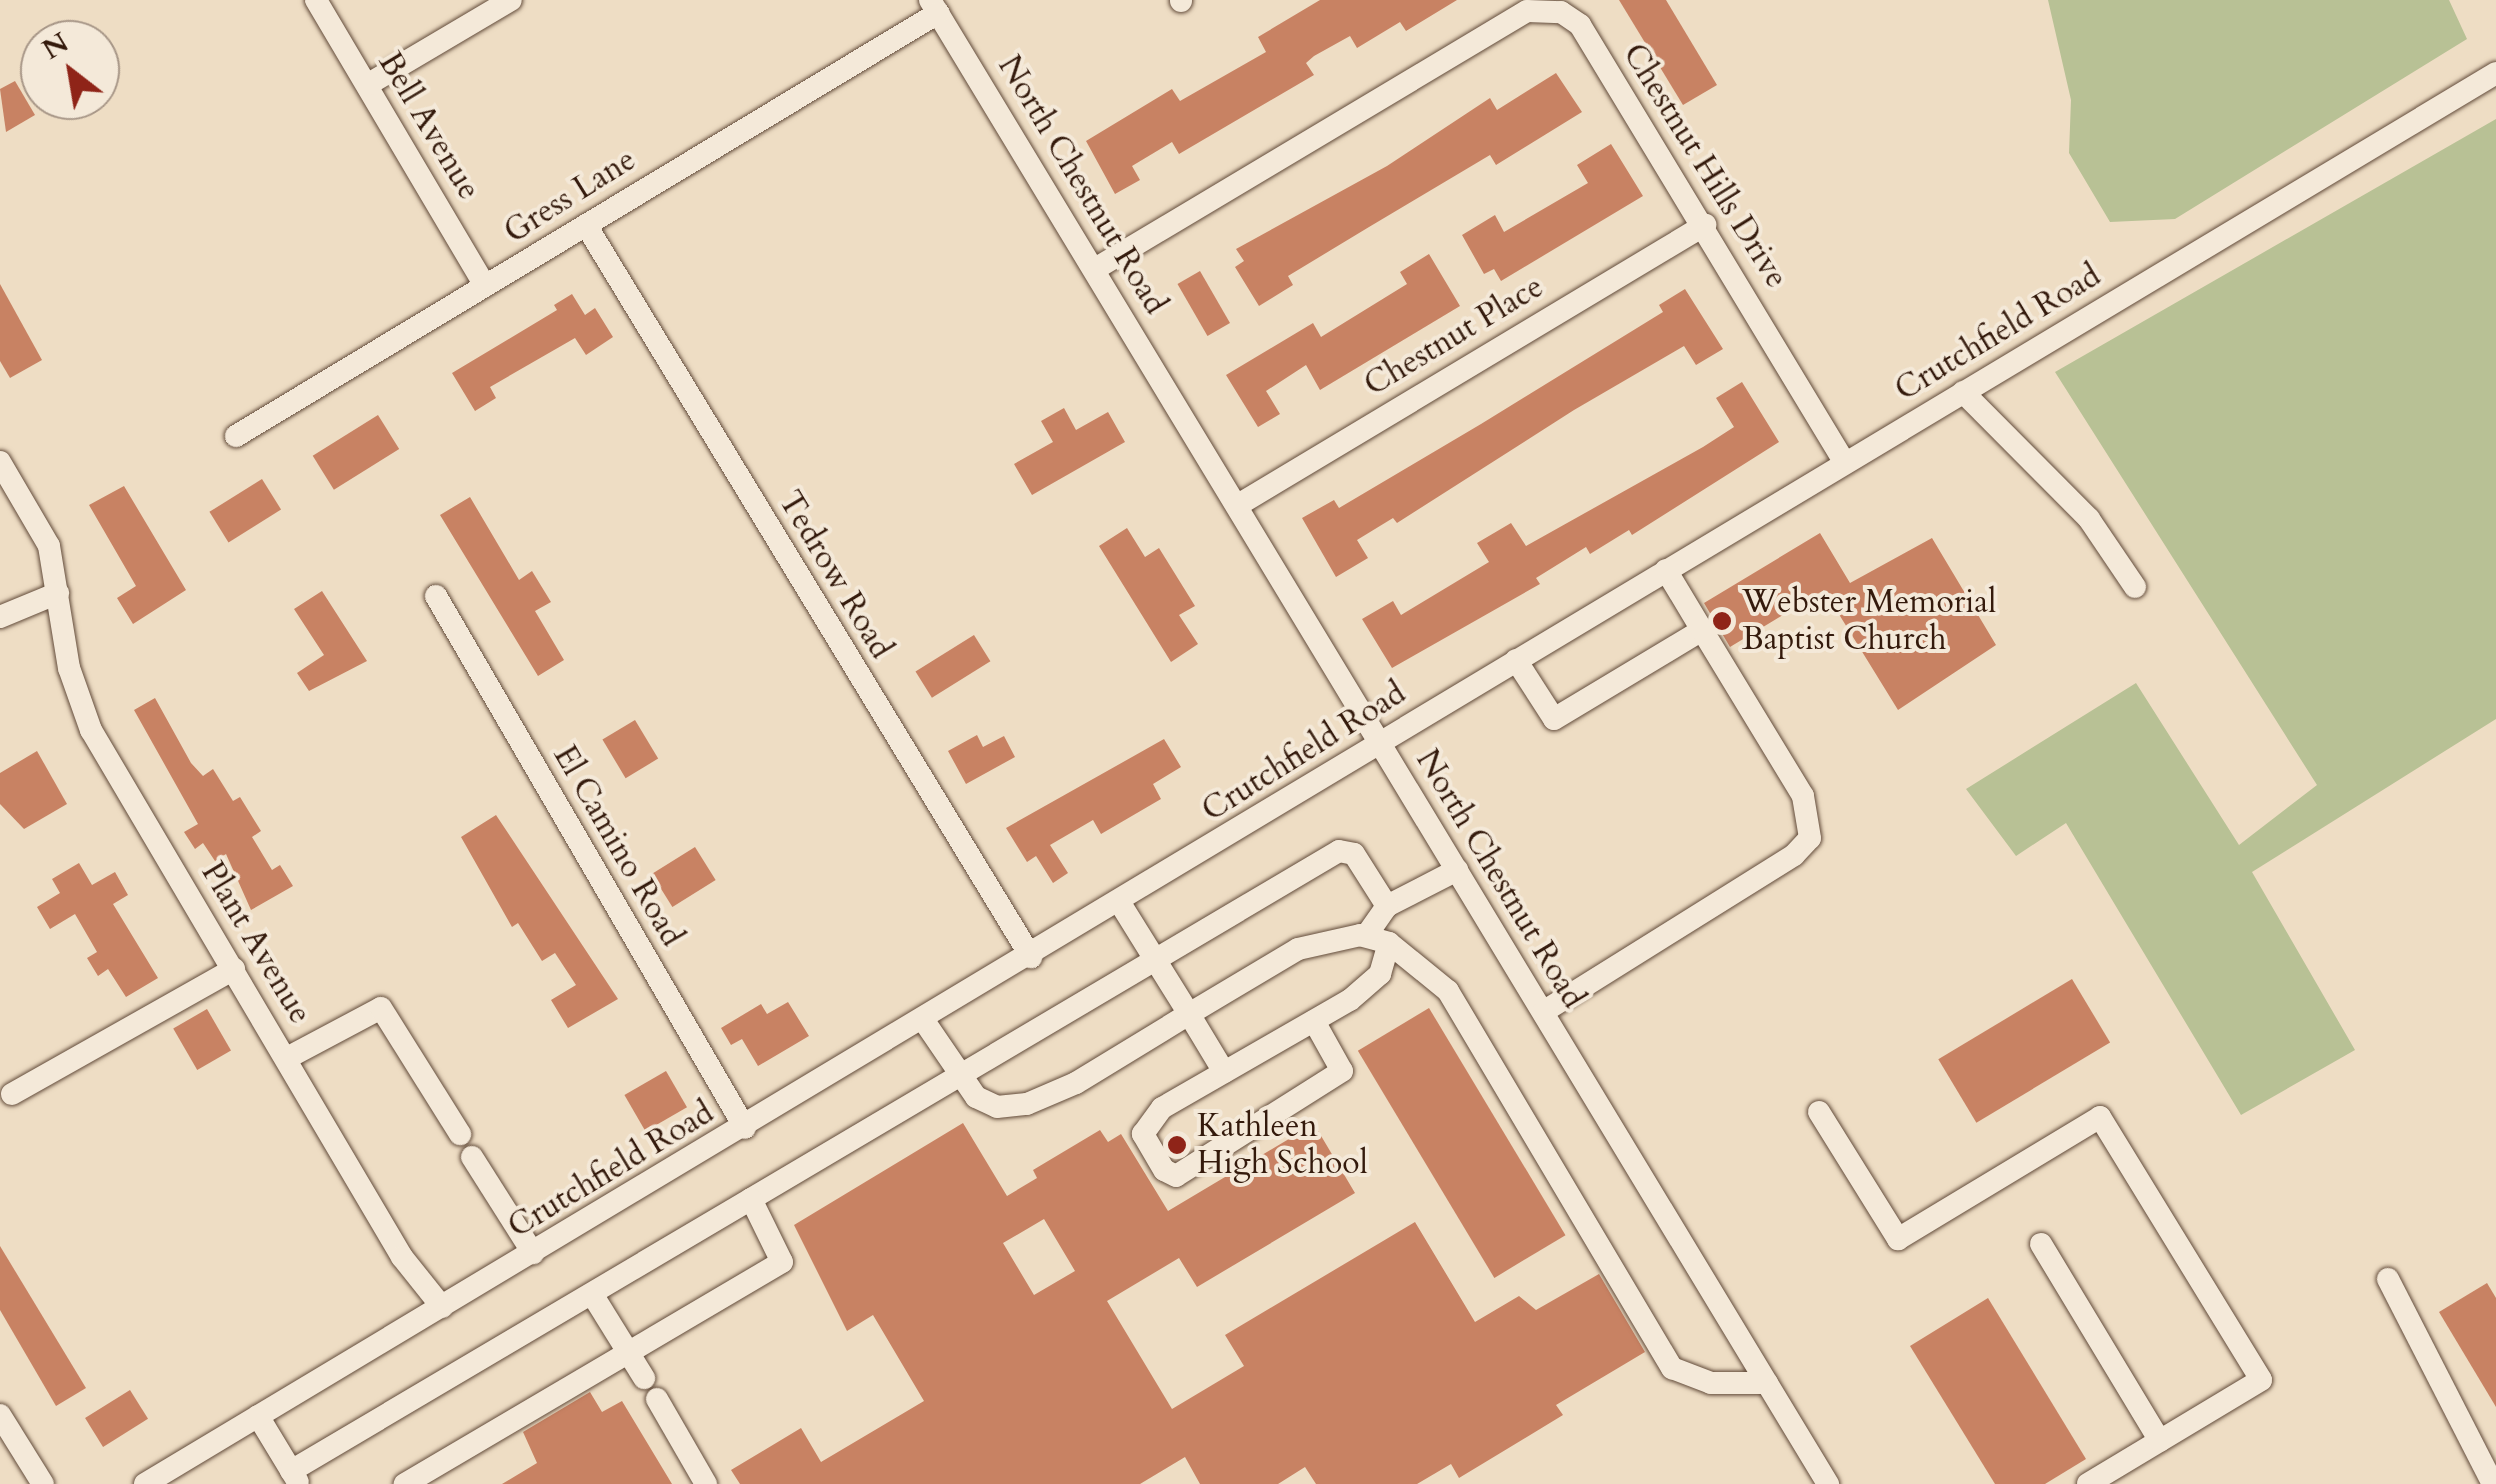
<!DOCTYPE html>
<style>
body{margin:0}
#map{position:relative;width:2496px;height:1484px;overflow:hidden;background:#eeddc4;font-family:Cardo,serif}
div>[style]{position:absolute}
.green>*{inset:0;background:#b8c195}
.building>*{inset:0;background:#c88263;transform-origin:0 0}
.roads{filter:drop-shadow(0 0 2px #624b3a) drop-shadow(0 0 2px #624b3a)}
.minor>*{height:22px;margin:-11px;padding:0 11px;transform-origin:11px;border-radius:11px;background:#f4e9d9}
.dots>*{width:28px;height:28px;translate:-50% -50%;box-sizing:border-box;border:5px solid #f4e9d9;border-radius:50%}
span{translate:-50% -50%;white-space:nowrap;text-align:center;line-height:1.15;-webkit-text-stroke:8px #f4e9d9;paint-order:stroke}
.street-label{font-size:32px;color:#341a0c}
.poi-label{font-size:32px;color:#341a0c}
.left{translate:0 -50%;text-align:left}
.north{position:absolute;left:20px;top:20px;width:100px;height:100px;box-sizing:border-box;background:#f4e9d9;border:2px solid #a79687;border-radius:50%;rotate:329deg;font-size:28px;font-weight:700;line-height:40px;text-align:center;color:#341a0c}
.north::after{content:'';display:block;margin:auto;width:35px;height:45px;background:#8f2418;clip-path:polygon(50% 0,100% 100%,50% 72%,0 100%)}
</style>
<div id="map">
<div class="green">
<div style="clip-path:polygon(2048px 0,2449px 0,2467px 39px,2175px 219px,2110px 222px,2069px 153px,2071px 100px)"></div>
<div style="clip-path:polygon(2496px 119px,2496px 719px,2252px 872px,2355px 1050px,2241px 1115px,2066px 823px,2016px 856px,1966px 789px,2136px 683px,2239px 845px,2317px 785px,2055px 372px)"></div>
</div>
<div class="building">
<div style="clip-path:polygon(1320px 0,1457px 0,1406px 31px,1400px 22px,1357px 48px,1350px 36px,1314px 56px,1306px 63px,1314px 75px,1179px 154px,1172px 142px,1132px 166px,1140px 180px,1115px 194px,1086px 141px,1172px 89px,1180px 101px,1266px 52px,1258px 37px)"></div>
<div style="clip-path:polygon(1619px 0,1666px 0,1717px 85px,1683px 105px)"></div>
<div style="clip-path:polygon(1556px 73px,1582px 112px,1496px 165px,1490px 155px,1369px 227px,1288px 276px,1293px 285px,1259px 306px,1235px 267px,1244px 261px,1236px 249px,1387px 166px,1490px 98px,1497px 110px)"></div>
<div style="clip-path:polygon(15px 81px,35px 115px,6px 132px,0 89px)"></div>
<div style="clip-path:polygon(1611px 144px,1643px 196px,1501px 281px,1494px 269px,1484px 274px,1462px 235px,1495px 215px,1504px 232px,1588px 183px,1577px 165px)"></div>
<div style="clip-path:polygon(1429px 254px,1460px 306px,1320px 390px,1306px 365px,1266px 391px,1280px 414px,1258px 427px,1226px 375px,1313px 323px,1321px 337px,1407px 284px,1400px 272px)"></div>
<div style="left:1200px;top:271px;width:60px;height:26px;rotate:60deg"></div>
<div style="clip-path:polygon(0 284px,42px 360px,10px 378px,0 361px)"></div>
<div style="clip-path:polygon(1685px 289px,1723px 349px,1696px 365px,1684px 346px,1574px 410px,1397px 523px,1393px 518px,1357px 540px,1368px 558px,1336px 577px,1302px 518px,1334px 500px,1339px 508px,1481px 424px,1663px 312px,1659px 305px)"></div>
<div style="clip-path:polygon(572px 294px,585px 315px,595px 308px,613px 337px,586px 355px,575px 338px,490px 387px,496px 398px,475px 411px,452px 373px,557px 310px,554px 305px)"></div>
<div style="clip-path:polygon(1742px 382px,1779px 442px,1632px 535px,1629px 530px,1590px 554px,1586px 547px,1536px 578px,1540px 584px,1392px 668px,1362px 619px,1393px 601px,1401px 615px,1489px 562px,1477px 543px,1511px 523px,1526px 546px,1703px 447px,1734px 427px,1716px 398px)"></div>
<div style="clip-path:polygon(1064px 408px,1076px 430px,1108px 412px,1125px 442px,1032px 495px,1014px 464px,1053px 442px,1041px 421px)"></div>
<div style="left:378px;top:415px;width:40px;height:77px;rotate:58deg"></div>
<div style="left:262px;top:479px;width:36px;height:62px;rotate:58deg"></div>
<div style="clip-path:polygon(124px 486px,186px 590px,133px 624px,117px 598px,136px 586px,89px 505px)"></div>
<div style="clip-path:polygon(470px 497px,519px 580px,532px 571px,551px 602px,535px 611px,564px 660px,538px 676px,440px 515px)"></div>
<div style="clip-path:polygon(1127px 528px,1145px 557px,1159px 548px,1195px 606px,1179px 615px,1198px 644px,1171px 662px,1099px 546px)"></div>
<div style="clip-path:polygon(1820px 533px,1850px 583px,1932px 538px,1996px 645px,1898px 710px,1824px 590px,1730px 647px,1704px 603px)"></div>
<div style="clip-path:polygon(322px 591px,367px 661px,309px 691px,297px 673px,324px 655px,294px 609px)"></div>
<div style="left:974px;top:635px;width:31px;height:69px;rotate:58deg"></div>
<div style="clip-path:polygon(155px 698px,191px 763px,203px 776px,213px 769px,233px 801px,240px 797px,261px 831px,252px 837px,272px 870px,280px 865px,293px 886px,251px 910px,226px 854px,215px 861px,203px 843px,195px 849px,184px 832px,198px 824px,134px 710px)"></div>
<div style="left:635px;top:720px;width:45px;height:38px;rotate:59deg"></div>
<div style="clip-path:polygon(977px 735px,983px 747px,1004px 736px,1015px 757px,966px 784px,948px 751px)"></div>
<div style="clip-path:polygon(1164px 739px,1181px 767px,1153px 784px,1161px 799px,1101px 834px,1093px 820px,1050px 845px,1068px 873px,1053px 883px,1036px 856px,1027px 862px,1006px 828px)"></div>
<div style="clip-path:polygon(37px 751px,67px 804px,24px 829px,0 804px,0 773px)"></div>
<div style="clip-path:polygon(496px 815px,618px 999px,568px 1028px,551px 1000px,576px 985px,555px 953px,542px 961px,518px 923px,512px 927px,461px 837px)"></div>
<div style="left:695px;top:847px;width:39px;height:51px;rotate:58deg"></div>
<div style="clip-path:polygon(79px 863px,92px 885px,115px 872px,128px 895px,113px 904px,158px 978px,126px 997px,108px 969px,98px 976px,87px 958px,97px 952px,75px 914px,50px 929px,37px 907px,60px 893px,52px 879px)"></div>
<div style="left:2072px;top:979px;width:74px;height:156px;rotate:59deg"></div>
<div style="clip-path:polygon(788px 1002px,809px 1036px,758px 1066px,742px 1039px,731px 1045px,721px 1028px,761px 1004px,767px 1014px)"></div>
<div style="left:1429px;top:1008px;width:265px;height:83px;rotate:59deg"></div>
<div style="left:207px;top:1009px;width:48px;height:39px;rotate:60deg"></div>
<div style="left:666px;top:1071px;width:42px;height:48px;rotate:60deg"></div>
<div style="clip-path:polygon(evenodd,963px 1123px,1007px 1196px,1037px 1178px,1033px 1170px,1100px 1130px,1108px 1142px,1121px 1134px,1168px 1211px,1314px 1124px,1355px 1193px,1197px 1287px,1179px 1258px,1107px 1301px,1172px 1409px,1244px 1366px,1225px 1335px,1415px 1222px,1475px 1322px,1519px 1296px,1536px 1310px,1599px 1274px,1645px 1352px,1556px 1405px,1563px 1415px,1459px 1478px,1451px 1464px,1417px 1484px,1316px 1484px,1305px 1467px,1278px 1484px,1200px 1484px,1185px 1457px,1140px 1484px,740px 1484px,731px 1470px,801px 1428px,821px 1462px,924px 1401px,873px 1315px,847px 1331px,794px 1225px,963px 1123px,1044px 1219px,1075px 1271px,1034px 1295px,1003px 1243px,1044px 1219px)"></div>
<div style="clip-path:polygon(0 1246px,86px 1388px,56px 1406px,0 1310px)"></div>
<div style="clip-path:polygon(2487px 1283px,2496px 1298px,2496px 1407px,2439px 1312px)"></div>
<div style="clip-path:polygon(1988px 1298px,2086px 1459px,2045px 1484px,1995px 1484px,1910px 1346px)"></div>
<div style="left:130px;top:1390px;width:34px;height:53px;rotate:58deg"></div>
<div style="clip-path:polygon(590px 1392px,602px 1412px,622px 1401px,672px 1484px,502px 1484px,537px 1463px,523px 1432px)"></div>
</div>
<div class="roads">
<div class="minor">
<div style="left:316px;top:0;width:332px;rotate:59.4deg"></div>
<div style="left:930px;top:0;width:1735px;rotate:58.82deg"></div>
<div style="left:1181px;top:0;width:1px;rotate:90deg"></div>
<div style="left:367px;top:85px;width:167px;rotate:-30.6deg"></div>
<div style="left:586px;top:225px;width:857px;rotate:58.7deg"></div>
<div style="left:1095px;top:269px;width:503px;rotate:-30.85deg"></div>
<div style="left:1527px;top:11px;width:34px;rotate:2deg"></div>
<div style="left:1561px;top:12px;width:23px;rotate:34deg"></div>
<div style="left:1580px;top:25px;width:512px;rotate:58.83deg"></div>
<div style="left:1963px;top:392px;width:179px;rotate:45.2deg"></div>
<div style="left:2089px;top:519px;width:82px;rotate:55.9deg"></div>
<div style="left:236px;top:436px;width:820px;rotate:-31.07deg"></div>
<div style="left:0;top:462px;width:97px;rotate:59.7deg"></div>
<div style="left:49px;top:546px;width:124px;rotate:80.7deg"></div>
<div style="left:69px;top:668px;width:66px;rotate:70.5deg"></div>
<div style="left:91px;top:730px;width:612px;rotate:59.45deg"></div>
<div style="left:402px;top:1257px;width:64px;rotate:51.3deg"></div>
<div style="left:1238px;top:505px;width:545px;rotate:-30.95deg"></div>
<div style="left:436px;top:596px;width:615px;rotate:59.85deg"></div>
<div style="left:0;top:617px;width:63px;rotate:-22.5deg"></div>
<div style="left:1516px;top:660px;width:70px;rotate:57.2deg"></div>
<div style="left:1554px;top:719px;width:173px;rotate:-31deg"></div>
<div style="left:1702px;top:630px;width:70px;rotate:-121deg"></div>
<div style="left:1387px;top:906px;width:79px;rotate:-27.2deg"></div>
<div style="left:1543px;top:1012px;width:296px;rotate:-32deg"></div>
<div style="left:1794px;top:855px;width:23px;rotate:-47deg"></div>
<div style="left:1810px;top:838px;width:43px;rotate:-99.5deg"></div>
<div style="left:1803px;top:796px;width:194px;rotate:-121.3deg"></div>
<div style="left:924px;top:1021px;width:92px;rotate:55.6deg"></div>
<div style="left:976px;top:1097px;width:23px;rotate:25deg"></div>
<div style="left:997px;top:1107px;width:30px;rotate:-6deg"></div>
<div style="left:1027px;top:1104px;width:53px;rotate:-23.2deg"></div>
<div style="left:1076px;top:1083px;width:132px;rotate:-31.4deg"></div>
<div style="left:1189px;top:1014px;width:131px;rotate:-121.9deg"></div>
<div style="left:1314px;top:1021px;width:57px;rotate:60.8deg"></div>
<div style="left:1342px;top:1071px;width:196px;rotate:147.7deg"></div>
<div style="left:1176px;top:1176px;width:13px;rotate:-153deg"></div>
<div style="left:1164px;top:1170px;width:42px;rotate:-120.3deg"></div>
<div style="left:1143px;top:1134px;width:32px;rotate:-54deg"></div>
<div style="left:1162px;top:1108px;width:217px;rotate:-29.9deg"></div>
<div style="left:1350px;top:1000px;width:40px;rotate:-41deg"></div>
<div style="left:1380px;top:974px;width:32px;rotate:-74deg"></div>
<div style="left:287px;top:1058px;width:106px;rotate:-28deg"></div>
<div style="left:381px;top:1008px;width:149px;rotate:57.9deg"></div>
<div style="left:1224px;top:1072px;width:68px;rotate:-121.1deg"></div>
<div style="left:1189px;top:1014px;width:127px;rotate:-30.8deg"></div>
<div style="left:1298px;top:949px;width:64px;rotate:-12.7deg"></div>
<div style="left:1360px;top:935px;width:30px;rotate:15deg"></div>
<div style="left:1389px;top:943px;width:76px;rotate:39.1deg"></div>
<div style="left:1448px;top:991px;width:439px;rotate:59.3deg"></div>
<div style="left:1672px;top:1368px;width:42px;rotate:21deg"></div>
<div style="left:1711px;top:1383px;width:56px"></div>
<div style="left:12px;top:1094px;width:255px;rotate:-29.4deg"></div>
<div style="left:1819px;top:1112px;width:150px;rotate:58.1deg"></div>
<div style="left:1898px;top:1239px;width:236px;rotate:-31.1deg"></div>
<div style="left:2100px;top:1117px;width:308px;rotate:58.5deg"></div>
<div style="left:2261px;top:1380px;width:202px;rotate:149deg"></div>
<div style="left:472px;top:1157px;width:114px;rotate:57.6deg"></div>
<div style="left:751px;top:1199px;width:683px;rotate:-30.62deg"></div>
<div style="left:1339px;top:851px;width:15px;rotate:11deg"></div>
<div style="left:1354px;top:854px;width:62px;rotate:57.6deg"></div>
<div style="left:1387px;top:906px;width:35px;rotate:125deg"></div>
<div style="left:2041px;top:1244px;width:230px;rotate:58.9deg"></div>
<div style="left:2388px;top:1279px;width:230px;rotate:62.9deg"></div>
<div style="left:592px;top:1294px;width:99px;rotate:58.2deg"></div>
<div style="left:657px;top:1399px;width:98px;rotate:60deg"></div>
<div style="left:0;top:1415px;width:81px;rotate:58.1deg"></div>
<div style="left:258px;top:1416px;width:77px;rotate:58.8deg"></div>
<div style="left:291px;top:1471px;width:534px;rotate:-30.6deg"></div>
<div style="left:751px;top:1199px;width:70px;rotate:63.8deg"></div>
<div style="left:782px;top:1262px;width:438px;rotate:149.5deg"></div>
<div style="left:145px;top:1484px;width:2742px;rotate:-30.97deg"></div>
</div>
</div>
<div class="dots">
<div style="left:1722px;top:621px;background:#8f2418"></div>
<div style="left:1177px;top:1145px;background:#8f2418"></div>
</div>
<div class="street-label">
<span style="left:429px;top:126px;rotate:59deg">Bell Avenue</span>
<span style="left:1705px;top:166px;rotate:58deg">Chestnut Hills Drive</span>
<span style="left:1082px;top:185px;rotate:59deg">North Chestnut Road</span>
<span style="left:570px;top:196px;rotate:-32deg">Gress Lane</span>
<span style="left:1998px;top:333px;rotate:-31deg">Crutchfield Road</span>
<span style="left:1454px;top:336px;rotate:-31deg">Chestnut Place</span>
<span style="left:835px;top:575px;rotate:59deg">Tedrow Road</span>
<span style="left:1304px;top:752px;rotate:-32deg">Crutchfield Road</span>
<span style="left:618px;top:846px;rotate:60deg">El Camino Road</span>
<span style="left:1500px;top:879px;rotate:59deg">North Chestnut Road</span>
<span style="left:256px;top:943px;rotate:59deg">Plant Avenue</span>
<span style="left:611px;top:1170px;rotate:-31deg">Crutchfield Road</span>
</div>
<div class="poi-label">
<span class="left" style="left:1742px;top:621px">Webster Memorial<br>Baptist Church</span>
<span class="left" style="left:1197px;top:1145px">Kathleen<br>High School</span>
</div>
<div class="north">N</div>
</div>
